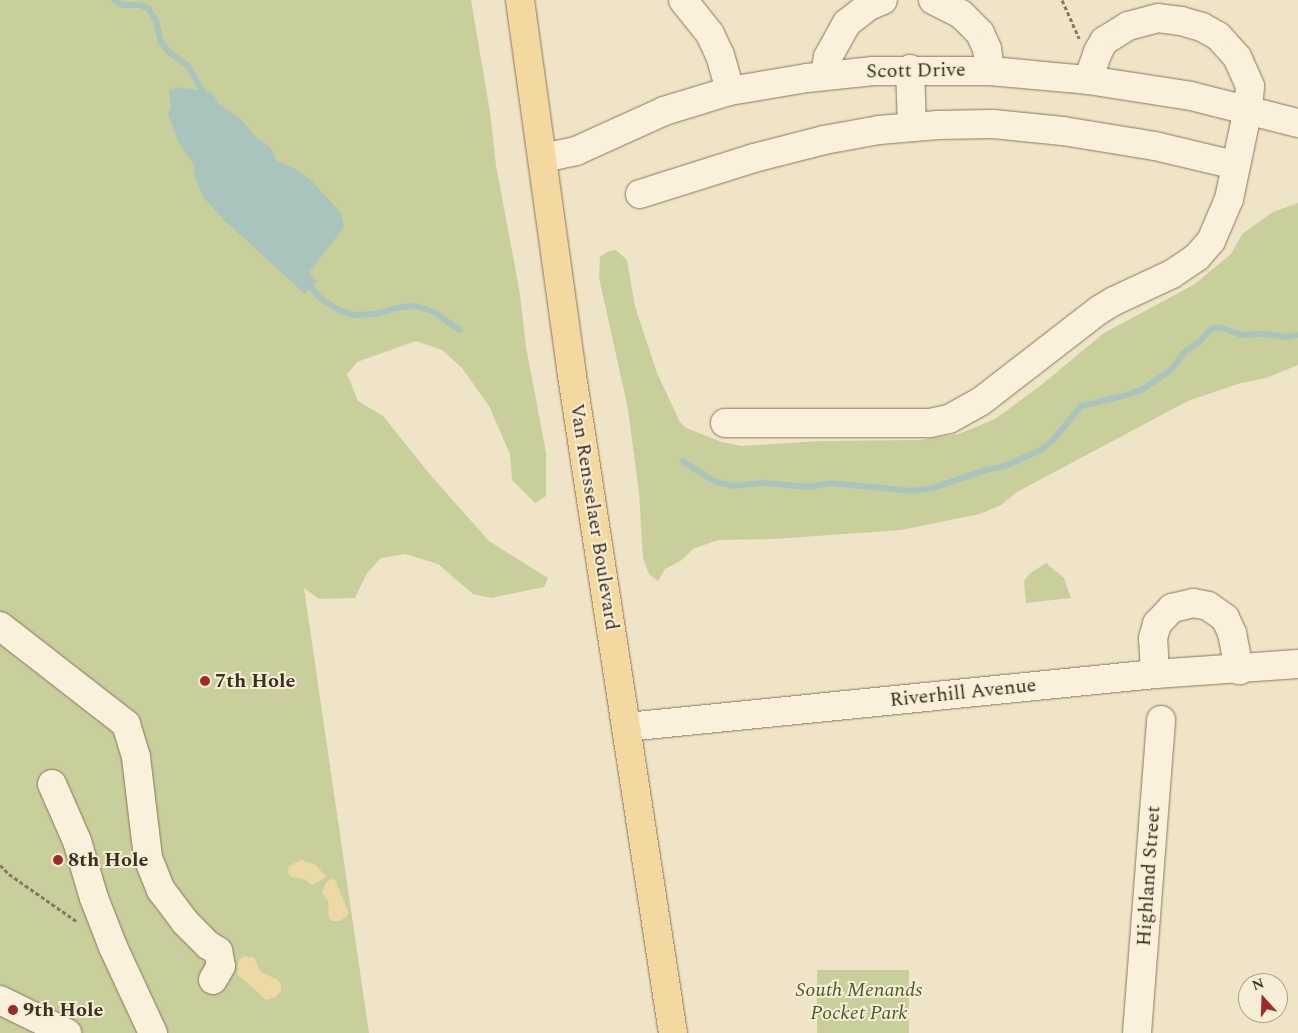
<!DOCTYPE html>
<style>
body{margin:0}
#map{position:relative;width:1298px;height:1033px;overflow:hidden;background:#f0e4c8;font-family:Spectral,serif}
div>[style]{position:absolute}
.green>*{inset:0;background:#c9cf9b;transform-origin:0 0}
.sand>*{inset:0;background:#ecd9a5}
.water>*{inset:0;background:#a9c4bc}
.stream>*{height:6px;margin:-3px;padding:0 3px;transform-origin:3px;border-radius:3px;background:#a9c4bc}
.path>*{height:3px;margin-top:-1.5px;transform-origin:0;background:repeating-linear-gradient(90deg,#8d765c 0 4px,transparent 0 6.5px)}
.roads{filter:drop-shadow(0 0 1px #8d765c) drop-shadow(0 0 1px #8d765c)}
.minor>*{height:28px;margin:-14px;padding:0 14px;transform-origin:14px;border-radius:14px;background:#faf1dc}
.major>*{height:28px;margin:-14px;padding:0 14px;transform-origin:14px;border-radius:14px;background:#f3d9a0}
.dots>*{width:14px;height:14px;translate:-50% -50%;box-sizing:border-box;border:2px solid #f7eed8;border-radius:50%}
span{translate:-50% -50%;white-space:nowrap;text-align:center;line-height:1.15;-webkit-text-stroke:4px #f7eed8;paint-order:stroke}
.street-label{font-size:20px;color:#3d2e20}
.poi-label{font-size:20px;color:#3d2e20;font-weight:700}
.left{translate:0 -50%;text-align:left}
.park-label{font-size:20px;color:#4d5a26;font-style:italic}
.north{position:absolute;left:1238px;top:973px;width:50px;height:50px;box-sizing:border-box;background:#f7eed8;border:1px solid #ada18e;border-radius:50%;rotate:340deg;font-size:14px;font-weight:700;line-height:20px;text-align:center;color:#3d2e20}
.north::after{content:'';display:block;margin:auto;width:18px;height:22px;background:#9e2a2b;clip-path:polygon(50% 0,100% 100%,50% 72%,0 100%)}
</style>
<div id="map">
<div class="green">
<div style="clip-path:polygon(0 0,471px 0,490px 112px,496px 165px,520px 294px,526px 347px,546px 452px,546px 496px,535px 503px,512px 480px,510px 454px,489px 406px,462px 368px,442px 350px,416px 341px,357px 362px,347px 374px,358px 401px,383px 416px,432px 477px,489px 541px,548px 578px,544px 587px,491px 598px,473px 594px,438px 564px,405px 554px,381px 558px,367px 573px,355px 598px,319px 599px,304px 588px,369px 1033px,0 1033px)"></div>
<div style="clip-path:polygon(1298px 203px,1298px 365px,1266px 378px,1241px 383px,1188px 401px,1017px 492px,1001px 505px,980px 514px,901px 530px,774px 539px,718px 540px,693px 549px,682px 560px,665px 569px,658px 581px,649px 574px,643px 558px,639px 493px,628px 409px,599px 278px,600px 257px,609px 251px,616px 250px,627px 260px,635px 306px,657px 373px,680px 422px,686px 428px,722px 442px,741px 446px,819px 441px,920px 440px,959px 434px,995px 419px,1040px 386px,1104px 333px,1195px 284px,1231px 254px,1242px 234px,1273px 212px)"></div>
<div style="clip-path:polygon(1046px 563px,1064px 578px,1071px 598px,1026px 603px,1024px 581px,1029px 574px)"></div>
<div style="left:817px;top:970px;width:92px;height:64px"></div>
</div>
<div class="sand">
<div style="clip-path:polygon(301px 860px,316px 865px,326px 877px,312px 885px,304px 879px,291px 877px,288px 872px,289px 866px)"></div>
<div style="clip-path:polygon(331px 879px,335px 880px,349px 913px,341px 921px,332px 921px,329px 918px,328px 901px,322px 893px,326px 882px)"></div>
<div style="clip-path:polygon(244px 956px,254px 958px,261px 972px,278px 980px,281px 985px,281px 991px,275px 997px,266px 1000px,237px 974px,239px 960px)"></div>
</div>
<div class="water">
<div style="clip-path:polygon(176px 87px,211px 92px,221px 106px,241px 119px,258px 139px,270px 147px,276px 160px,292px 167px,311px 180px,341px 213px,344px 227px,309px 273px,317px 281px,305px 294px,224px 220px,203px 197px,195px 177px,194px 165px,179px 143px,168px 114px,171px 107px,169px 91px)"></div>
</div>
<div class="stream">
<div style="left:114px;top:0;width:9px;rotate:32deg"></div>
<div style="left:122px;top:5px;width:18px"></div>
<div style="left:140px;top:5px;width:9px;rotate:21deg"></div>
<div style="left:148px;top:8px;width:15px;rotate:58deg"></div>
<div style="left:156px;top:21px;width:22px;rotate:77deg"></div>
<div style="left:161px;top:42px;width:14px;rotate:51deg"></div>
<div style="left:170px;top:53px;width:22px;rotate:36deg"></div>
<div style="left:188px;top:66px;width:28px;rotate:60deg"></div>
<div style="left:311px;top:287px;width:14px;rotate:51deg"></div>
<div style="left:320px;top:298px;width:24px;rotate:33deg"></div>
<div style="left:340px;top:311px;width:16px;rotate:14deg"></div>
<div style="left:356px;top:315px;width:19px;rotate:-3deg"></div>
<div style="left:375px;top:314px;width:28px;rotate:-15deg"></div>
<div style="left:402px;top:307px;width:14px;rotate:-4deg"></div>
<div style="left:416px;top:306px;width:19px;rotate:18deg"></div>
<div style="left:434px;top:312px;width:32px;rotate:35deg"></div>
<div style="left:683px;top:461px;width:37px;rotate:33deg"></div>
<div style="left:714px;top:481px;width:20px;rotate:15deg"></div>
<div style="left:733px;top:486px;width:31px;rotate:-6deg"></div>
<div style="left:764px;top:483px;width:46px;rotate:5deg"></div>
<div style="left:810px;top:487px;width:21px;rotate:-11deg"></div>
<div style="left:831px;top:483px;width:82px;rotate:5.6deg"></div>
<div style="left:913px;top:491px;width:20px;rotate:-9deg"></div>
<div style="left:933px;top:488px;width:56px;rotate:-18.8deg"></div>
<div style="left:986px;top:470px;width:19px;rotate:-12deg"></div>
<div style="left:1005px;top:466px;width:39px;rotate:-24deg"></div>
<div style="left:1041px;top:450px;width:16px;rotate:-40deg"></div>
<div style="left:1053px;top:440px;width:44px;rotate:-50.5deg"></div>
<div style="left:1081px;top:406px;width:43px;rotate:-13.4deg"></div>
<div style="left:1123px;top:396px;width:21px;rotate:-19deg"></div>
<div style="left:1143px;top:389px;width:34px;rotate:-34deg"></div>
<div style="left:1171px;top:370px;width:22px;rotate:-54deg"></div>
<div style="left:1184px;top:352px;width:17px;rotate:-33deg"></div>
<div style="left:1198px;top:343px;width:19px;rotate:-47deg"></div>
<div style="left:1211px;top:329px;width:8px;rotate:-14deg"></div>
<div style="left:1219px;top:327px;width:24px;rotate:19deg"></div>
<div style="left:1242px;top:335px;width:22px;rotate:-3deg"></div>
<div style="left:1264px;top:334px;width:23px;rotate:7deg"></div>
<div style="left:1287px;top:337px;width:11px;rotate:-10deg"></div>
</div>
<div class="path">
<div style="left:1062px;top:0;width:42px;rotate:65.9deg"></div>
<div style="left:0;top:865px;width:13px;rotate:45deg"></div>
<div style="left:9px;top:874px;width:82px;rotate:35deg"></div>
</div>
<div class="roads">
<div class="minor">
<div style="left:683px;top:0;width:43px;rotate:51.5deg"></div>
<div style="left:710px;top:34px;width:23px;rotate:65deg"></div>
<div style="left:720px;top:55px;width:37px;rotate:74deg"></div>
<div style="left:933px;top:0;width:31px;rotate:27deg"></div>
<div style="left:961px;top:14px;width:27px;rotate:45deg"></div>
<div style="left:980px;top:33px;width:17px;rotate:66deg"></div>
<div style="left:987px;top:49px;width:22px;rotate:82deg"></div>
<div style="left:910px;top:69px;width:57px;rotate:88deg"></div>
<div style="left:825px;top:75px;width:18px;rotate:-81deg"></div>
<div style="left:828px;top:57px;width:39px;rotate:-61deg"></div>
<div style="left:847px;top:23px;width:28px;rotate:-38deg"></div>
<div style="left:869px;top:6px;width:15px;rotate:-23deg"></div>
<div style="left:543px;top:158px;width:34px;rotate:-12deg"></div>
<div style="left:576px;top:151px;width:97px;rotate:-24.4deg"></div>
<div style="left:664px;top:111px;width:69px;rotate:-16.9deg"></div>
<div style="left:730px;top:91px;width:78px;rotate:-9.6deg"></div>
<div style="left:807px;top:78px;width:67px;rotate:-6deg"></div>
<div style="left:874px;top:71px;width:116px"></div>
<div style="left:990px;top:71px;width:98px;rotate:5.2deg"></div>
<div style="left:1088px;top:80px;width:104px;rotate:8.8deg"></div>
<div style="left:1191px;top:96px;width:110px;rotate:14.2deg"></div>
<div style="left:640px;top:194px;width:120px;rotate:-17.5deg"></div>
<div style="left:754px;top:158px;width:72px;rotate:-14.4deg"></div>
<div style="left:824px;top:140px;width:56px;rotate:-10.3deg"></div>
<div style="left:879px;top:130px;width:59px;rotate:-4.8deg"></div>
<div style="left:938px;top:125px;width:55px;rotate:-1deg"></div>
<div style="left:993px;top:124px;width:70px;rotate:5.7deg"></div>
<div style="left:1063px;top:131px;width:93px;rotate:9.3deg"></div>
<div style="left:1155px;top:146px;width:82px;rotate:13.4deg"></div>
<div style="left:725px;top:423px;width:205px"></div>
<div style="left:930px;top:423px;width:19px;rotate:-12deg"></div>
<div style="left:949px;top:419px;width:35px;rotate:-29deg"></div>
<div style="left:980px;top:402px;width:150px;rotate:-37.7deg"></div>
<div style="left:1099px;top:310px;width:17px;rotate:-31deg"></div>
<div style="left:1114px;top:301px;width:64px;rotate:-25deg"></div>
<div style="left:1172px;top:274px;width:30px;rotate:-34deg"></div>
<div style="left:1197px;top:257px;width:21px;rotate:-49deg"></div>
<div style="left:1211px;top:241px;width:46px;rotate:-66.8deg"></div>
<div style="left:1229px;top:199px;width:92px;rotate:-78.1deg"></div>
<div style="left:1248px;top:109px;width:23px;rotate:-85deg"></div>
<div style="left:1250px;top:86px;width:32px;rotate:-114deg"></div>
<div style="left:1237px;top:57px;width:28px;rotate:-132deg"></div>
<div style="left:1218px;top:36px;width:18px;rotate:-151deg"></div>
<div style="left:1202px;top:27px;width:22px;rotate:-164deg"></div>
<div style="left:1181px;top:21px;width:23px;rotate:-173deg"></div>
<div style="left:1158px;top:18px;width:31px;rotate:165deg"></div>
<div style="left:1128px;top:26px;width:28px;rotate:148deg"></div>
<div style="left:1104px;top:41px;width:13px;rotate:119deg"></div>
<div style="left:1098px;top:52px;width:30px;rotate:110deg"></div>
<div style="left:0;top:626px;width:160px;rotate:37.9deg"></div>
<div style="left:126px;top:724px;width:34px;rotate:73deg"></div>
<div style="left:136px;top:757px;width:102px;rotate:83.2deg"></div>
<div style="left:148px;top:858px;width:35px;rotate:68deg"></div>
<div style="left:161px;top:890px;width:40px;rotate:53deg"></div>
<div style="left:185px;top:922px;width:33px;rotate:45deg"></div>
<div style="left:208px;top:945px;width:12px;rotate:31deg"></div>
<div style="left:218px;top:951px;width:15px;rotate:79deg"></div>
<div style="left:221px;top:966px;width:16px;rotate:120deg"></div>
<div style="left:1155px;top:674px;width:36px;rotate:-93deg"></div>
<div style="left:1153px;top:638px;width:15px;rotate:-74deg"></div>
<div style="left:1157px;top:624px;width:22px;rotate:-47deg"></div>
<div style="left:1172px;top:608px;width:22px;rotate:-13deg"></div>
<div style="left:1193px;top:603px;width:15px;rotate:11deg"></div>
<div style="left:1208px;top:606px;width:21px;rotate:35deg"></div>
<div style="left:1225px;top:618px;width:17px;rotate:65deg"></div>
<div style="left:1232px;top:633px;width:38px;rotate:79deg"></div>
<div style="left:627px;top:727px;width:531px;rotate:-5.73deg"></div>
<div style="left:1155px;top:674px;width:143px;rotate:-4deg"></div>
<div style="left:52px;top:784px;width:62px;rotate:66.3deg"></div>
<div style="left:77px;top:841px;width:59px;rotate:73.4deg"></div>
<div style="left:94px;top:898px;width:53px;rotate:68.8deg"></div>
<div style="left:113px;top:947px;width:95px;rotate:65.1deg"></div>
<div style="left:0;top:1000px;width:75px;rotate:26.2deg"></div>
<div style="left:1137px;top:1033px;width:314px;rotate:-85.6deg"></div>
</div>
<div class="major">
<div style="left:520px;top:0;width:373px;rotate:82.1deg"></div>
<div style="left:571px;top:369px;width:672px;rotate:81.27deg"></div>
</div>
</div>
<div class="dots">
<div style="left:205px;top:681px;background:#9e2a2b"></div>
<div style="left:58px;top:860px;background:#9e2a2b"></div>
<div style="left:13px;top:1010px;background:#9e2a2b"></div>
</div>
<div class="street-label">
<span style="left:916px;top:71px;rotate:-1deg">Scott Drive</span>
<span style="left:594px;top:517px;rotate:81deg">Van Rensselaer Boulevard</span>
<span style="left:963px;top:693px;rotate:-6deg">Riverhill Avenue</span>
<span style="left:1149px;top:876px;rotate:-86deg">Highland Street</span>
</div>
<div class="poi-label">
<span class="left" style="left:215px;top:681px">7th Hole</span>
<span class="left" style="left:68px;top:860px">8th Hole</span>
<span class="left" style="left:23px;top:1010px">9th Hole</span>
</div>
<div class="park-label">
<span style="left:859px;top:1002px">South Menands<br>Pocket Park</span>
</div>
<div class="north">N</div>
</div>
